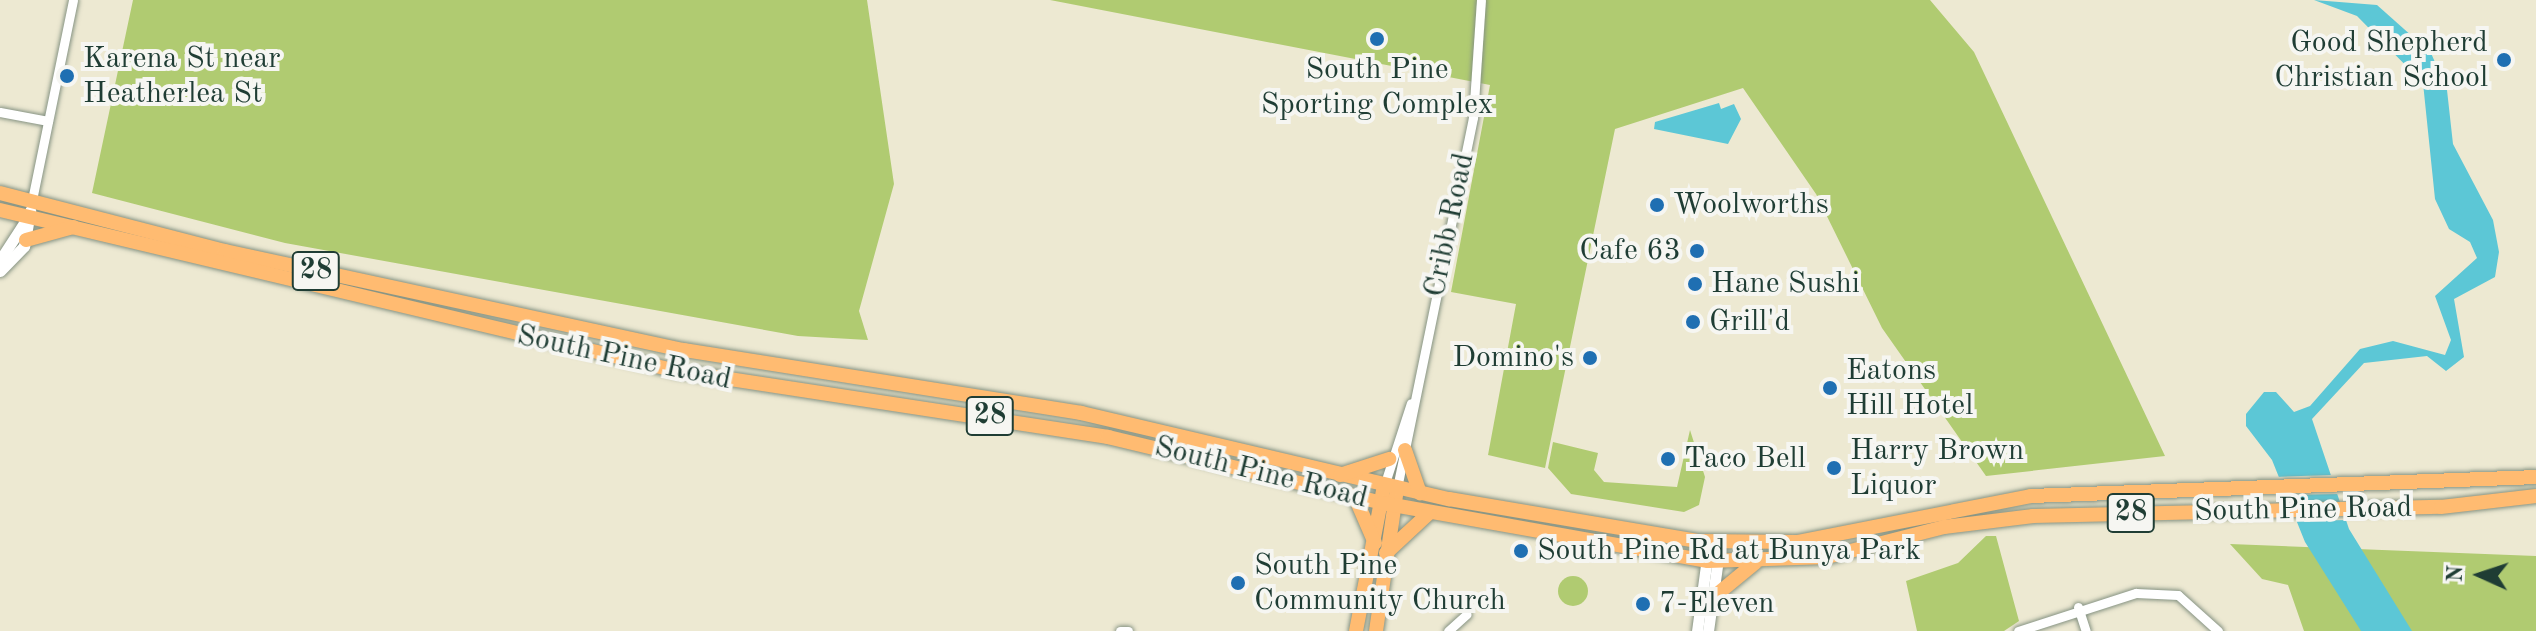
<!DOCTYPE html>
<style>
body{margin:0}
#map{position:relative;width:2536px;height:631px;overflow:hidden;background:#ede9d2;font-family:"Old Standard TT",serif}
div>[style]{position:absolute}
.green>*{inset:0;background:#b0cb71}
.round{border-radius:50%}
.water>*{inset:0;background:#5cc7d6}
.pier>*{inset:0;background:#ede9d2}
.roads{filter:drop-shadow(0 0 2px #869383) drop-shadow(0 0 2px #869383)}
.minor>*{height:9px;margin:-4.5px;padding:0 4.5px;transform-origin:4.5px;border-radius:4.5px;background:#fff}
.tertiary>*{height:11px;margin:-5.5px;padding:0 5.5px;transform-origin:5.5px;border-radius:5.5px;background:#fff}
.primary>*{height:14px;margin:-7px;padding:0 7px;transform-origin:7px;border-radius:7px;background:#ffbb71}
.trunk>*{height:14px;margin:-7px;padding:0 7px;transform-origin:7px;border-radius:7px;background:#ffbb71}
.dots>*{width:22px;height:22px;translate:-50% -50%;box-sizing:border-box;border:4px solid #f6f6f2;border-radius:50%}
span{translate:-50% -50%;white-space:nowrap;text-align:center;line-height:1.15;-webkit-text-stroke:8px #f6f6f2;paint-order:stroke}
.shield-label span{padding:2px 6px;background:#f6f6f2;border:2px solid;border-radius:6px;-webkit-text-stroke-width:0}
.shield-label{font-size:28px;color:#1f3d34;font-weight:700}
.poi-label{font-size:30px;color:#1f3d34}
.right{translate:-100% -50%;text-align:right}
.left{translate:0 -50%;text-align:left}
.street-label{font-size:30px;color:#1f3d34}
.north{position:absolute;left:2440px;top:535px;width:80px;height:80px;-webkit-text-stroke:6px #f6f6f2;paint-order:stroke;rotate:273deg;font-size:22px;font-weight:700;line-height:32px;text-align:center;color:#1f3d34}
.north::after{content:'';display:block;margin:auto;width:28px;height:36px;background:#1f3d34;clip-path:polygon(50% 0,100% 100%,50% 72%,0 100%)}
</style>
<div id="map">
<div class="green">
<div style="clip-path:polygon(133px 0,867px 0,894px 184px,859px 311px,868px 340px,798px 336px,285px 243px,92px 193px)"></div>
<div style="clip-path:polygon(1050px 0,1930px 0,1974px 52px,2165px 456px,1986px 476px,1882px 328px,1816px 194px,1743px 88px,1615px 129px,1545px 468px,1488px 455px,1516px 304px,1451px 292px,1490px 85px)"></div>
<div style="clip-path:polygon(1690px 430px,1705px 477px,1699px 505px,1684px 512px,1571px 494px,1548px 468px,1553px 442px,1598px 453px,1594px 470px,1604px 482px,1677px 487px)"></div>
<div style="clip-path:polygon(1986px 536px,1996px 536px,2019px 621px,2004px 631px,1917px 631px,1906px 581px,1958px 563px)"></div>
<div style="clip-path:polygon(2230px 544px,2536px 556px,2536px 631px,2304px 631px,2288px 585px,2262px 579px)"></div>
<div class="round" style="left:1558px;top:576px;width:30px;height:30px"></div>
</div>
<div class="water">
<div style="clip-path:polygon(2314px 0,2377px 5px,2431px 53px,2447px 90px,2453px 144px,2493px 220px,2499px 252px,2495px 277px,2454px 299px,2464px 357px,2446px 371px,2427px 356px,2364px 363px,2312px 419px,2349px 529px,2412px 631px,2361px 631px,2305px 542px,2272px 460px,2246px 426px,2246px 414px,2264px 392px,2276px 392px,2294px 412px,2310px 406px,2360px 349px,2393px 341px,2445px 355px,2451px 340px,2435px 296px,2477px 258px,2470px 242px,2449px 229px,2435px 199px,2423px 83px,2357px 16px)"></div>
<div style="clip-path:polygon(1719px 103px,1721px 109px,1734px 104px,1741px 119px,1728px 144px,1654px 129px,1655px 122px)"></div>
</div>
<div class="pier">
<div style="clip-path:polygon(2332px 475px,2339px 494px,2282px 495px,2275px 477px)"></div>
<div style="clip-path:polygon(2342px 502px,2349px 520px,2293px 521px,2285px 503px)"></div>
</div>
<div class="roads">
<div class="minor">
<div style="left:0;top:112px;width:49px;rotate:10.6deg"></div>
<div style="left:32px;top:200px;width:204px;rotate:-78.4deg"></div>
<div style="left:1384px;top:486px;width:87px;rotate:-72deg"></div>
<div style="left:1397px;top:488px;width:379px;rotate:-78.4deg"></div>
<div style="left:1473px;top:117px;width:117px;rotate:-86.1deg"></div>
<div style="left:2078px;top:607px;width:25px;rotate:72deg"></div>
<div style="left:1120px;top:631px;width:8px"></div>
<div style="left:1448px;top:631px;width:25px;rotate:-42deg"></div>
<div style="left:2018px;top:631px;width:124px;rotate:-17.9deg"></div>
<div style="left:2136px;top:593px;width:42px;rotate:2.7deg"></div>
<div style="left:2178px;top:595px;width:54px;rotate:42deg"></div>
</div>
<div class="tertiary">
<div style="left:0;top:260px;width:48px;rotate:-57deg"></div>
<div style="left:0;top:271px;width:35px;rotate:-46deg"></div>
<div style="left:24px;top:246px;width:36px;rotate:-80deg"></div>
<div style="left:1697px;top:631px;width:89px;rotate:-82.2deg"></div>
<div style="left:1708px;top:631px;width:88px;rotate:-82.1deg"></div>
</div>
<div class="primary">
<div style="left:1356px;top:631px;width:148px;rotate:-79.1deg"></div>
<div style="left:1376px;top:631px;width:145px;rotate:-81.6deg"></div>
</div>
<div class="trunk">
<div style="left:0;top:193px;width:232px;rotate:14.5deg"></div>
<div style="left:225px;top:251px;width:470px;rotate:12.2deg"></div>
<div style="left:684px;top:350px;width:402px;rotate:9deg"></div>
<div style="left:1081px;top:413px;width:378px;rotate:13.2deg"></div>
<div style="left:1449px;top:499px;width:252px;rotate:9.6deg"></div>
<div style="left:1697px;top:541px;width:100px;rotate:0.6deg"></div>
<div style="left:1797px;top:542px;width:238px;rotate:-11.1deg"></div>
<div style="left:2031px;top:496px;width:505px;rotate:-2.15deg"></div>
<div style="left:0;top:210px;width:696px;rotate:13.38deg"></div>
<div style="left:677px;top:371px;width:436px;rotate:8.7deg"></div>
<div style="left:1108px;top:437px;width:282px;rotate:13.5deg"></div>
<div style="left:1382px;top:503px;width:331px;rotate:10.1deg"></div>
<div style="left:1708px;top:561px;width:119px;rotate:-1.9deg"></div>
<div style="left:1827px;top:557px;width:121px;rotate:-14.4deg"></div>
<div style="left:1944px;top:527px;width:90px;rotate:-7deg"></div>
<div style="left:2033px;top:516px;width:408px;rotate:-1.3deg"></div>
<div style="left:2441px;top:507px;width:96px;rotate:-6.6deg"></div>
<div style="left:26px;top:240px;width:49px;rotate:-15.5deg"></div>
<div style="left:1405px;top:450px;width:46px;rotate:70.8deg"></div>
<div style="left:1340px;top:475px;width:52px;rotate:-18.1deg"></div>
<div style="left:1355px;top:497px;width:50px;rotate:66.5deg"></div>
<div style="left:1386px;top:553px;width:59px;rotate:-42.9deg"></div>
<div style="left:1715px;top:596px;width:52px;rotate:-39.5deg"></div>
</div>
</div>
<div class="dots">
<div style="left:1377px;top:39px;background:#1f6fb2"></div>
<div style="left:2504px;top:60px;background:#1f6fb2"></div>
<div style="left:67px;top:76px;background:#1f6fb2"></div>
<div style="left:1657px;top:205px;background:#1f6fb2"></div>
<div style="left:1697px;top:251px;background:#1f6fb2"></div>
<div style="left:1695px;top:284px;background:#1f6fb2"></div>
<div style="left:1693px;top:322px;background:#1f6fb2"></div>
<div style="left:1590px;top:358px;background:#1f6fb2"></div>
<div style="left:1830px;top:388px;background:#1f6fb2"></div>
<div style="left:1668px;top:459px;background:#1f6fb2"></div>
<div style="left:1834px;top:468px;background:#1f6fb2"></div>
<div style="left:1521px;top:551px;background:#1f6fb2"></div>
<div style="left:1238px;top:583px;background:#1f6fb2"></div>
<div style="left:1643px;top:604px;background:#1f6fb2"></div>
</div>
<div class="shield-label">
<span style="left:316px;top:271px">28</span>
<span style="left:990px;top:416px">28</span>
<span style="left:2131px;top:513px">28</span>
</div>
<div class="poi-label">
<span class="right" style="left:2488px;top:60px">Good Shepherd<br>Christian School</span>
<span class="left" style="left:83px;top:76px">Karena St near<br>Heatherlea St</span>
<span style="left:1377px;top:87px">South Pine<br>Sporting Complex</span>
<span class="left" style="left:1673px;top:205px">Woolworths</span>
<span class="right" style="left:1681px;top:251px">Cafe 63</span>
<span class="left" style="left:1711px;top:284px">Hane Sushi</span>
<span class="left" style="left:1709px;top:322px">Grill'd</span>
<span class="right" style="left:1574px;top:358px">Domino's</span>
<span class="left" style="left:1846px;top:388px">Eatons<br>Hill Hotel</span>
<span class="left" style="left:1850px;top:468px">Harry Brown<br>Liquor</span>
<span class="left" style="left:1684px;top:459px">Taco Bell</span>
<span class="left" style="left:1537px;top:551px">South Pine Rd at Bunya Park</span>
<span class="left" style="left:1254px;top:583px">South Pine<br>Community Church</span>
<span class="left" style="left:1659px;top:604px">7-Eleven</span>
</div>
<div class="street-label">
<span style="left:1450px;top:225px;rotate:-78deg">Cribb Road</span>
<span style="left:624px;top:358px;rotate:12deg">South Pine Road</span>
<span style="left:1261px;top:473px;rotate:14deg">South Pine Road</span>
<span style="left:2303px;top:510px;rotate:-1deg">South Pine Road</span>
</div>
<div class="north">N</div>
</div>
